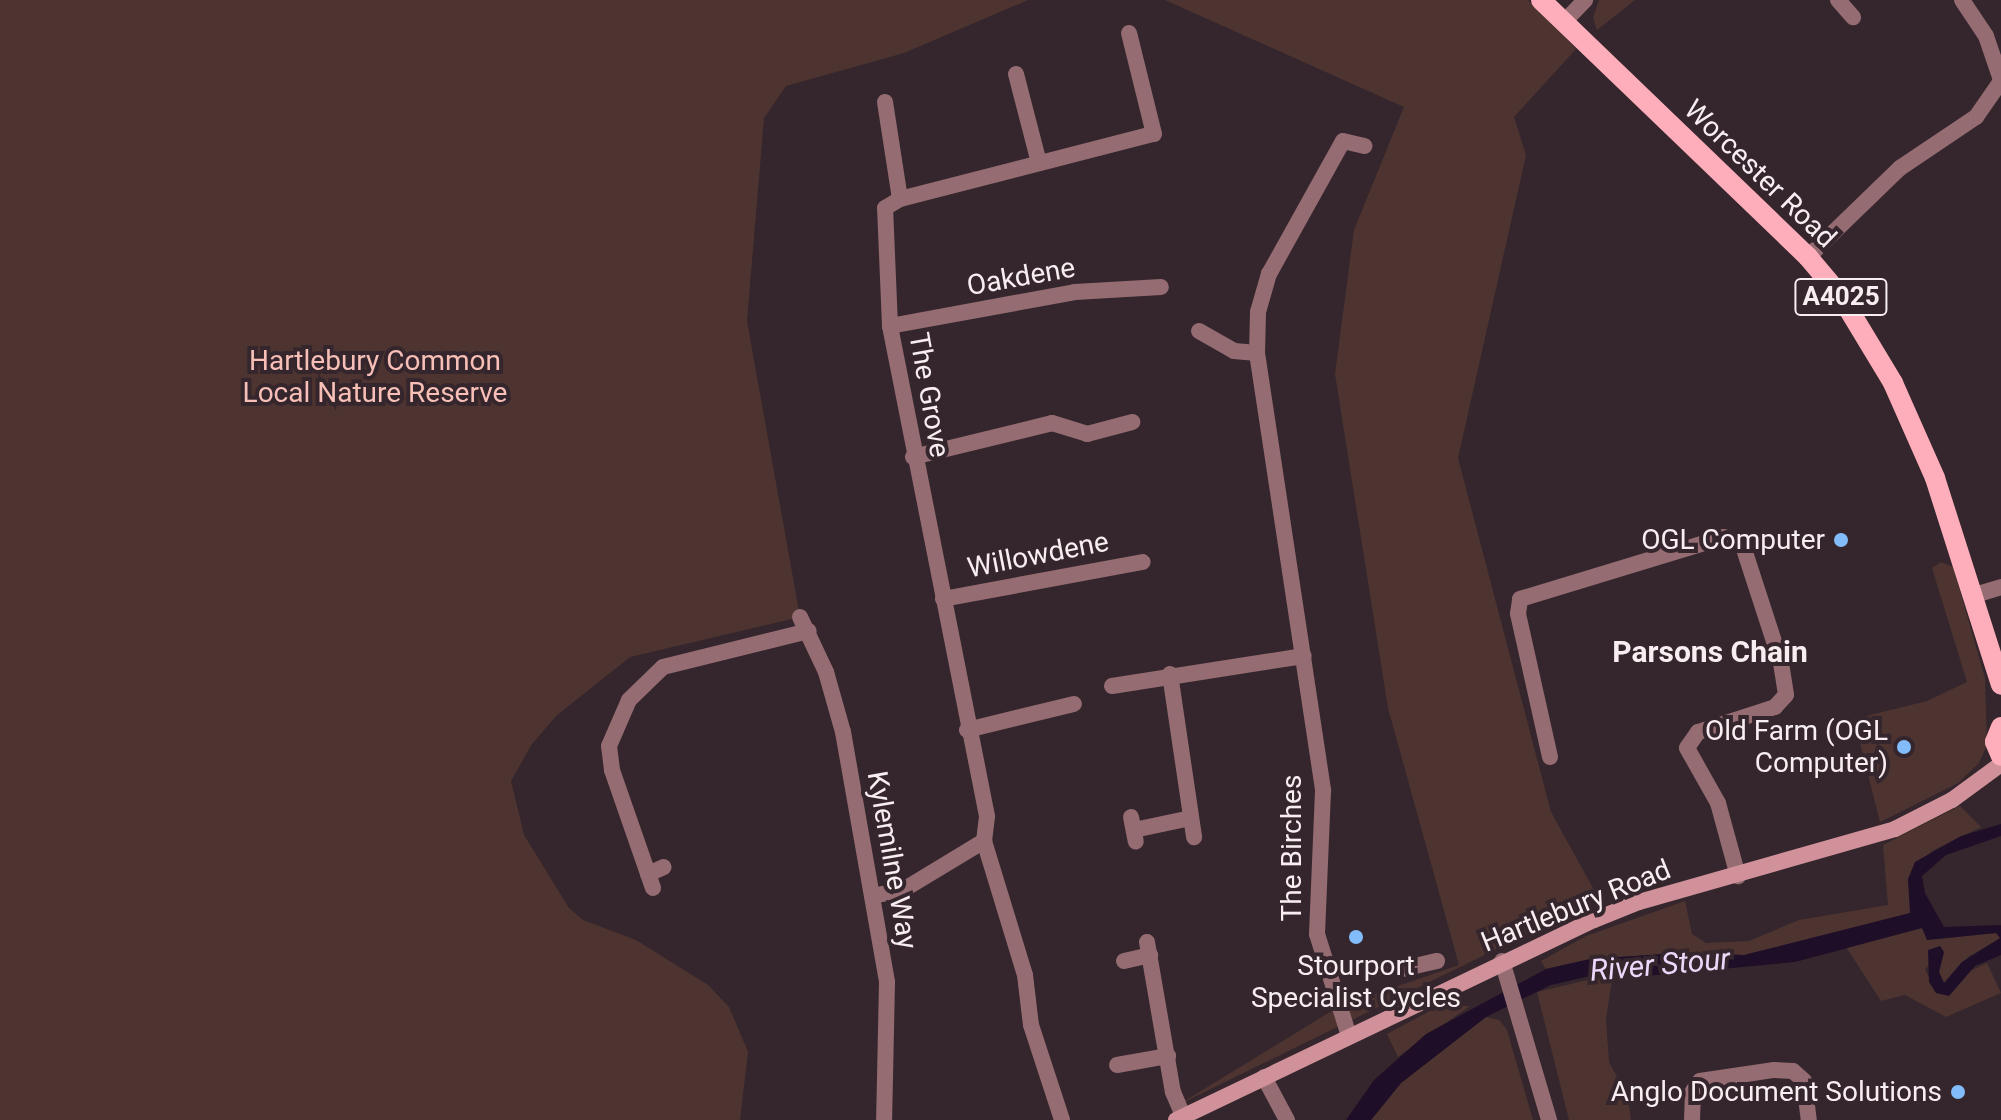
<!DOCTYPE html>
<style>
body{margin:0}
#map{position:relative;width:2001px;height:1120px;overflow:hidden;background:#34262c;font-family:Roboto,sans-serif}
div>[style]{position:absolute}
.green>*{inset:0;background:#4e3430}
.water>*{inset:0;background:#1e0e28}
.minor>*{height:16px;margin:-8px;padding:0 8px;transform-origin:8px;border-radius:8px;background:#946c72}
.tertiary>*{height:16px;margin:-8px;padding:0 8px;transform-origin:8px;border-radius:8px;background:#946c72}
.secondary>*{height:16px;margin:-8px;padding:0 8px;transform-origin:8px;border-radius:8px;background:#d0919a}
.primary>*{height:20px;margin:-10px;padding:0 10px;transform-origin:10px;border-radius:10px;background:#feadba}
.dots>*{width:22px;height:22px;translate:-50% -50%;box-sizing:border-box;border:4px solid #34262c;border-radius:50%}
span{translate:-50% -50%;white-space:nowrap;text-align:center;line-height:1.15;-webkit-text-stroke:8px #34262c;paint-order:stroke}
.shield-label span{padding:2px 6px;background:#34262c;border:2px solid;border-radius:6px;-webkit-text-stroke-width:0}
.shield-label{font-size:26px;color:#f8eef2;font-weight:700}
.street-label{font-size:28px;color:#f8eef2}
.park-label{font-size:28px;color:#f7bfb6}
.poi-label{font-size:28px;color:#f8eef2}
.right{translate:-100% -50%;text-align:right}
.neighbourhood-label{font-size:30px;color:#f8eef2;font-weight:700}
.water-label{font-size:30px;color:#ebd8fa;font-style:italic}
</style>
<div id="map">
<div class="green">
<div style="clip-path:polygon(0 0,1028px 0,904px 53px,786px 86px,764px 118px,747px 321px,800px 617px,630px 657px,556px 716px,532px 744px,511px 781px,524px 835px,569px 908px,583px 920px,636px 940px,708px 985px,729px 1007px,748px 1052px,740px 1120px,0 1120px)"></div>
<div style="clip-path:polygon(1165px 0,1528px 0,1576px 49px,1514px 117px,1526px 155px,1458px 458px,1551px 812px,1599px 899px,1178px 1105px,1340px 1006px,1459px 965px,1388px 708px,1335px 374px,1354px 230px,1404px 107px)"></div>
<div style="clip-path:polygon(1599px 0,1635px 0,1597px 30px,1593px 18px)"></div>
<div style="clip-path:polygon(1941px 562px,1953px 567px,1985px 678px,1987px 745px,1979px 763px,1958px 783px,1880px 822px,1854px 719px,1927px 701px,1967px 682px,1932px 568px)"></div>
<div style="clip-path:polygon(1960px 806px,1981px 827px,1932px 851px,1908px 879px,1911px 913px,1744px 955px,1679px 953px,1590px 959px,1546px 969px,1541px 961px,1586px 936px,1685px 901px,1692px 934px,1706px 943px,1749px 941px,1799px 920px,1888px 905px,1883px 845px)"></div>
<div style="clip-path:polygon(1922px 928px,1927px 940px,1996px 933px,2001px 938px,1968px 957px,1944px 983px,1939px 972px,1944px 952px,1925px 969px,1936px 993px,1957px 987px,1964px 974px,1987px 963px,2001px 993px,1946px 1017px,1905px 995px,1881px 1001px,1846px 947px)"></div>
<div style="clip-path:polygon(1613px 974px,1606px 1019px,1609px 1062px,1628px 1097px,1631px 1120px,1569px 1120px,1537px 992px)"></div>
<div style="clip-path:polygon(1441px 1005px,1470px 1006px,1398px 1057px,1387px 1034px)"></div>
<div style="clip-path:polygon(1486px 1017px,1499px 1020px,1507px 1030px,1533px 1120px,1371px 1120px,1401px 1083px)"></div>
</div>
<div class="water">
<div style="clip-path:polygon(2001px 824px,2001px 836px,1946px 855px,1922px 876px,1925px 893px,1944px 927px,2001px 925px,2001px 955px,1975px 966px,1949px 996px,1936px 993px,1929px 982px,1928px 950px,1940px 946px,1944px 952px,1939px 972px,1944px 983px,1962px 962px,2000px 938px,1996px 933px,1927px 940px,1922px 928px,1795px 962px,1636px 977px,1594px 975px,1551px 985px,1486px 1017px,1401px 1083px,1371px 1120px,1346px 1120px,1374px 1080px,1426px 1034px,1546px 969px,1590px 959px,1679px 953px,1744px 955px,1910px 913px,1908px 879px,1915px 862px,1961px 836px)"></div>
</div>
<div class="minor">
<div style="left:1838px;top:0;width:23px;rotate:49deg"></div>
<div style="left:1962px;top:0;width:43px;rotate:56.3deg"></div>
<div style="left:1986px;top:36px;width:46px;rotate:71.2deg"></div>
<div style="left:1016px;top:74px;width:92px;rotate:75.5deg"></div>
<div style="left:885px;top:102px;width:98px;rotate:81.2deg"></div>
<div style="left:1808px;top:257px;width:128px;rotate:-44.1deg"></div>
<div style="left:1900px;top:168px;width:92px;rotate:-33.9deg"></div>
<div style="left:1976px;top:117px;width:44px;rotate:-55.2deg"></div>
<div style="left:890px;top:326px;width:188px;rotate:-10.4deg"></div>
<div style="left:1075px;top:292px;width:86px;rotate:-3.3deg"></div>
<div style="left:1199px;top:331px;width:40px;rotate:29.7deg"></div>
<div style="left:1234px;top:351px;width:23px;rotate:5deg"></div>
<div style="left:1257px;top:353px;width:41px;rotate:-88.6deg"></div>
<div style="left:1258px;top:312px;width:40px;rotate:-74deg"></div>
<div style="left:1269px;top:274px;width:152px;rotate:-60.9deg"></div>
<div style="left:1343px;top:141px;width:22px;rotate:13deg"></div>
<div style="left:1257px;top:353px;width:443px;rotate:81.4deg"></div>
<div style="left:1323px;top:791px;width:143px;rotate:92.4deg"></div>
<div style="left:1317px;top:934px;width:107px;rotate:72.6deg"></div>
<div style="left:913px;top:457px;width:143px;rotate:-13.7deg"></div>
<div style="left:1052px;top:423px;width:37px;rotate:17deg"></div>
<div style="left:1087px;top:434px;width:47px;rotate:-14.9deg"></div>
<div style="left:1975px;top:595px;width:27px;rotate:-17deg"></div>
<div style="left:943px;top:599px;width:203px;rotate:-10.5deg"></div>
<div style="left:800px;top:617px;width:61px;rotate:64.7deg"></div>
<div style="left:826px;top:672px;width:62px;rotate:74.2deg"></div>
<div style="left:843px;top:732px;width:254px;rotate:80deg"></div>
<div style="left:887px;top:982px;width:138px;rotate:91.2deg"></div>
<div style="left:1170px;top:674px;width:165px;rotate:81.6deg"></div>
<div style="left:1112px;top:686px;width:194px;rotate:-8.9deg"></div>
<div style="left:967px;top:730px;width:110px;rotate:-13.7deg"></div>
<div style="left:1550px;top:757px;width:147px;rotate:-102.6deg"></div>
<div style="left:1518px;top:614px;width:15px;rotate:-82deg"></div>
<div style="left:1520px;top:599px;width:213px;rotate:-16.9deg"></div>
<div style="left:1724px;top:537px;width:19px;rotate:18deg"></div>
<div style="left:1742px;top:543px;width:126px;rotate:72deg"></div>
<div style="left:1781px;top:663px;width:32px;rotate:81deg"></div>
<div style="left:1786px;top:695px;width:16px;rotate:133deg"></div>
<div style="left:1775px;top:707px;width:81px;rotate:162deg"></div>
<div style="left:1698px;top:732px;width:19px;rotate:125deg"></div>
<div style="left:1687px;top:748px;width:63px;rotate:60.6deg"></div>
<div style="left:1718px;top:803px;width:76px;rotate:74.7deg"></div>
<div style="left:1131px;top:817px;width:25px;rotate:79deg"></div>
<div style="left:1134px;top:830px;width:58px;rotate:-11.9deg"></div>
<div style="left:984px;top:841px;width:140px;rotate:73deg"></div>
<div style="left:1025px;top:975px;width:50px;rotate:83.2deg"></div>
<div style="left:1031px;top:1025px;width:100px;rotate:71.9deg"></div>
<div style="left:648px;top:874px;width:17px;rotate:-24deg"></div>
<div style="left:653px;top:888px;width:125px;rotate:-109.2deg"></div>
<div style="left:612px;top:770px;width:24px;rotate:-97deg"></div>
<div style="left:609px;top:746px;width:50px;rotate:-66.5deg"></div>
<div style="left:629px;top:700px;width:47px;rotate:-44.1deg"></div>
<div style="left:663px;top:667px;width:150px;rotate:-13.9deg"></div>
<div style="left:872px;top:896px;width:32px;rotate:-11deg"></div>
<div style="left:903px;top:890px;width:95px;rotate:-31.2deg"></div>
<div style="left:984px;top:841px;width:25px;rotate:-83deg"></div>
<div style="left:987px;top:816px;width:500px;rotate:-101.2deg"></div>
<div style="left:890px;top:326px;width:118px;rotate:-92.4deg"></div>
<div style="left:885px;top:208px;width:17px;rotate:-31deg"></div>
<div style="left:900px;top:199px;width:262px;rotate:-14.4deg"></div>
<div style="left:1154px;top:134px;width:104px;rotate:-103.9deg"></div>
<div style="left:1147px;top:942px;width:152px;rotate:80.2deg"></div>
<div style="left:1173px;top:1092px;width:26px;rotate:67deg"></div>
<div style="left:1124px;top:961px;width:27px;rotate:-13deg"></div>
<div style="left:1323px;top:965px;width:79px;rotate:2.9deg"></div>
<div style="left:1402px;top:969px;width:36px;rotate:-13deg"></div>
<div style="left:1117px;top:1065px;width:52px;rotate:-10deg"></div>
<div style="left:1264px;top:1077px;width:49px;rotate:61.9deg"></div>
<div style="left:1692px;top:1120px;width:29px;rotate:-88deg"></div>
<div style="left:1693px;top:1091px;width:12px;rotate:-55deg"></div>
<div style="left:1700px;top:1081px;width:75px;rotate:-8.5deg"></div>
<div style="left:1774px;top:1070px;width:19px;rotate:3deg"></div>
<div style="left:1793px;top:1071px;width:15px;rotate:42deg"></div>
<div style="left:1804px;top:1081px;width:39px;rotate:83deg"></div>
</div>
<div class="tertiary">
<div style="left:1563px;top:23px;width:32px;rotate:-46deg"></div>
<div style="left:1502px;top:961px;width:166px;rotate:73.5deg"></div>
</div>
<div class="secondary">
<div style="left:1176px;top:1120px;width:463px;rotate:-25.6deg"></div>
<div style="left:1594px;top:920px;width:48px;rotate:-21.8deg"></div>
<div style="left:1639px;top:902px;width:266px;rotate:-15.9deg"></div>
<div style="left:1895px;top:829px;width:64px;rotate:-27deg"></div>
<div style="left:1952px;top:800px;width:61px;rotate:-36.3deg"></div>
</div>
<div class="primary">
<div style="left:1541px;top:0;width:371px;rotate:43.9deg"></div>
<div style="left:1808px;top:257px;width:50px;rotate:49.9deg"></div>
<div style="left:1840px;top:295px;width:103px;rotate:58.9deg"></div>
<div style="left:1893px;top:383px;width:104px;rotate:66.1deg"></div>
<div style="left:1935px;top:478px;width:217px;rotate:72.3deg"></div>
<div style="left:2001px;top:727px;width:16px;rotate:112deg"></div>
<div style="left:1995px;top:742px;width:15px;rotate:67deg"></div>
</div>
<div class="dots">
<div style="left:1841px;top:540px;background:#83bcfb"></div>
<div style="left:1904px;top:747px;background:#83bcfb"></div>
<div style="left:1356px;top:937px;background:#83bcfb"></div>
<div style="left:1958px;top:1092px;background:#83bcfb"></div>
</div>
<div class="shield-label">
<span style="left:1841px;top:297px">A4025</span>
</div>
<div class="street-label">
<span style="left:1760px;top:174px;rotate:44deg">Worcester Road</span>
<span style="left:1021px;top:277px;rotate:-10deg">Oakdene</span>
<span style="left:929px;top:395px;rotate:80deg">The Grove</span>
<span style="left:1038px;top:555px;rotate:-11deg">Willowdene</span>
<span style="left:1292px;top:848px;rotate:-90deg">The Birches</span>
<span style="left:892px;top:860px;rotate:80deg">Kylemilne Way</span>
<span style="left:1576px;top:906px;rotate:-22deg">Hartlebury Road</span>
</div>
<div class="park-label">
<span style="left:375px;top:377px">Hartlebury Common<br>Local Nature Reserve</span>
</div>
<div class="poi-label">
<span class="right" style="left:1825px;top:540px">OGL Computer</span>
<span class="right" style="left:1888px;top:747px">Old Farm (OGL<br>Computer)</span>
<span style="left:1356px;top:982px">Stourport<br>Specialist Cycles</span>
<span class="right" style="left:1942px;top:1092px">Anglo Document Solutions</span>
</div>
<div class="neighbourhood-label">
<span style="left:1710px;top:652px">Parsons Chain</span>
</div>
<div class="water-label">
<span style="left:1660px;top:965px;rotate:-5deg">River Stour</span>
</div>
</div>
